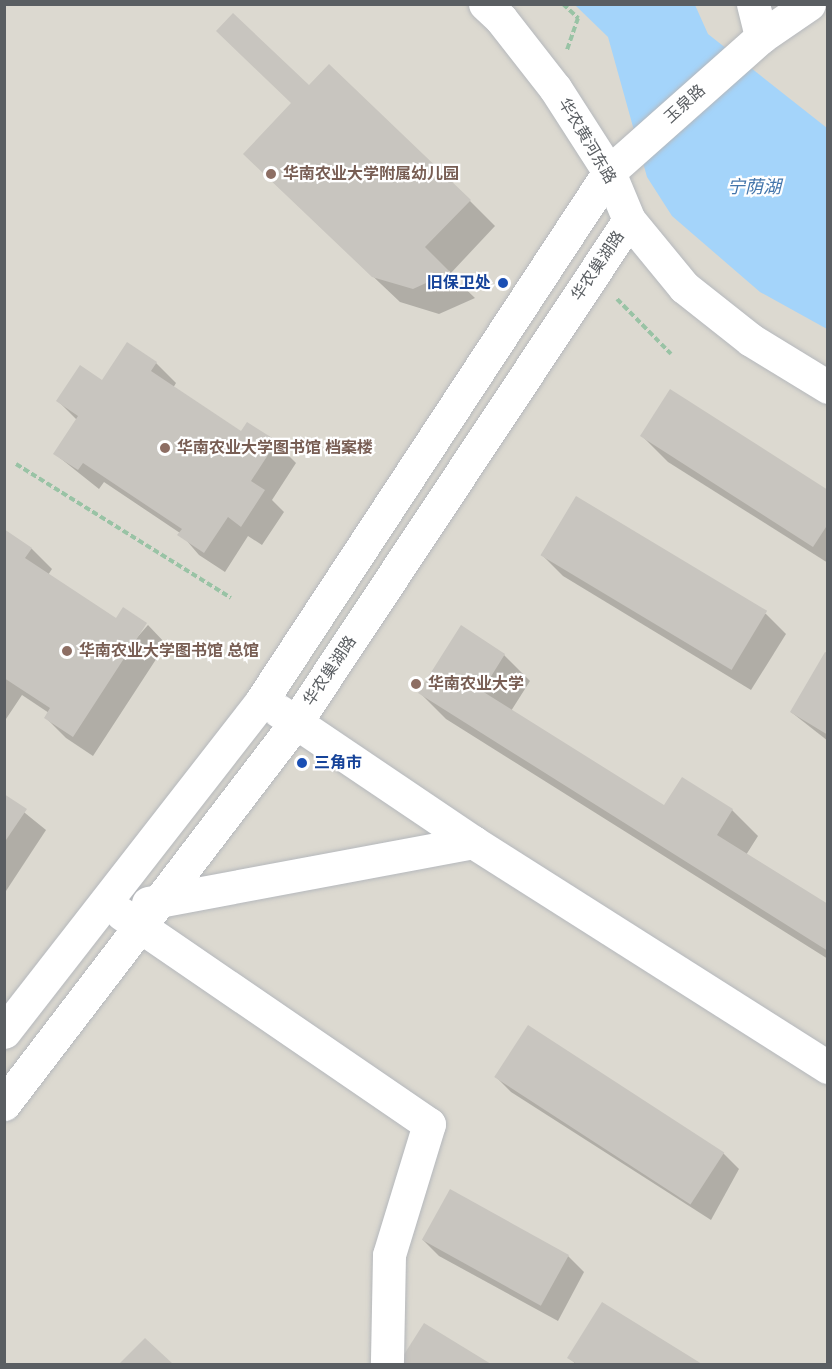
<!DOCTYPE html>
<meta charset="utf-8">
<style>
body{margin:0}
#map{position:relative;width:832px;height:1369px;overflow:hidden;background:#eceae2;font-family:Karla,"Noto Sans SC",sans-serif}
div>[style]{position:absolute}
.education>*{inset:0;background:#dcd9d0;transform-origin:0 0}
.water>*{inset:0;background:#a4d4fa}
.shadow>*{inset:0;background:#0003}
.building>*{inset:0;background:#c8c5bf;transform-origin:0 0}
.path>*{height:4px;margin-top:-2px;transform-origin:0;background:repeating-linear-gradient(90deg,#99c3a5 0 6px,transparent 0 9px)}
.roads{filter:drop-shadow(0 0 2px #b5b8bc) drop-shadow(0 0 2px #b5b8bc)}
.minor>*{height:33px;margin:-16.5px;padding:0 16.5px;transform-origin:16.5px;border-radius:16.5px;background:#fff}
.dots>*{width:16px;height:16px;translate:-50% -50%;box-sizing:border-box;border:3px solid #fff;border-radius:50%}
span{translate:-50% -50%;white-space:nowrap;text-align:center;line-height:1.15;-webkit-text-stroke:4.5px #fff;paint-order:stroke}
.street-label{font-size:16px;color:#5a5e62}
.education-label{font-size:16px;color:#785e54;font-weight:700}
.left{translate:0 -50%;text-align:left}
.transit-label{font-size:16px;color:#164399;font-weight:700}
.right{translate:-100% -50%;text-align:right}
.water-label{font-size:18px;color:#4375ab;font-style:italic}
.frame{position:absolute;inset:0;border:6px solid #5a5e62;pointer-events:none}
</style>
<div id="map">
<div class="education">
<div style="left:5px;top:5px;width:822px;height:1359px"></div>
</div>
<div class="water">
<div style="clip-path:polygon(575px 5px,695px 5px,708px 34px,827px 128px,827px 329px,760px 292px,672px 216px,647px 177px,608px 37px)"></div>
</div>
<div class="shadow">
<div style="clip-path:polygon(309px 87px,470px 201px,495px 226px,450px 274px,475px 298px,439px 314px,400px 302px,270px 179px,293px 104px)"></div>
<div style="clip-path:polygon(156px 363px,176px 383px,173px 388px,242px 433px,248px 424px,276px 443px,296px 463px,272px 500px,284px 512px,262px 545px,248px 536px,225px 572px,199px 555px,180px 533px,104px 482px,99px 489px,55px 454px,77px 420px,58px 401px)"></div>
<div style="clip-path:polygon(642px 436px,828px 491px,828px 563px,668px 462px)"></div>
<div style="clip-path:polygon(4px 531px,32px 549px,52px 569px,48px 575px,134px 641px,148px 625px,166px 644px,93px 756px,66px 738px,46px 718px,49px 713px,22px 695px,4px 722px)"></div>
<div style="clip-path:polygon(543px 556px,766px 614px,786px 634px,751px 690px,563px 576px)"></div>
<div style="clip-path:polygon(504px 655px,530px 681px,511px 711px,664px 807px,732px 810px,758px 836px,746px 855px,828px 906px,828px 959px,446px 719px,420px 693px)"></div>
<div style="clip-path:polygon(828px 655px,828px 741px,791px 712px)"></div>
<div style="clip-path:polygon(4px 796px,46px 830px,4px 894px)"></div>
<div style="clip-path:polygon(495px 1076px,723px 1153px,739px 1169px,711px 1220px,511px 1092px)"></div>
<div style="clip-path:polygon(423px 1240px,568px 1256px,584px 1272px,558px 1321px,439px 1256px)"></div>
<div style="clip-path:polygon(602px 1304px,699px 1364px,576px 1364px,569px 1358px)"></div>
<div style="clip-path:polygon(425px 1325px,488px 1364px,400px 1364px)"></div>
<div style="clip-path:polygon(146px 1340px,171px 1364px,121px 1364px)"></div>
</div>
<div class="building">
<div style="clip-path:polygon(233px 13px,309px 85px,329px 64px,471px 200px,425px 247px,450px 272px,413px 289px,372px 277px,243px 154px,291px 103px,216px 31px)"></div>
<div style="clip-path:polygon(127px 342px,157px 362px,151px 371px,241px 431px,247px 422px,277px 441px,251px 481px,265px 490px,241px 527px,228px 517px,204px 553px,177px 535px,182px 529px,83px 463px,78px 470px,53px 454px,78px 416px,56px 401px,80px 365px,102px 380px)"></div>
<div style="clip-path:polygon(670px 389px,828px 490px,828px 524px,813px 547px,640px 436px)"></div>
<div style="left:576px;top:496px;width:223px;height:69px;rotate:31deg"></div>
<div style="clip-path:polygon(4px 529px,32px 548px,25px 558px,116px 618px,123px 607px,147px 623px,73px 737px,44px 718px,50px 708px,4px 678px)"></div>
<div style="clip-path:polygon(461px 625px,505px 654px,482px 691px,664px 805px,682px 777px,733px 809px,717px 835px,828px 904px,828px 951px,418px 693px)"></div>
<div style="clip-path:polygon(825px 652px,828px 653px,828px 735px,790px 712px)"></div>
<div style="clip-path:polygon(4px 794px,27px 809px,4px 843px)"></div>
<div style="left:528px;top:1025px;width:234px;height:62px;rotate:33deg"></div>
<div style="left:450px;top:1189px;width:136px;height:58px;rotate:29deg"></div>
<div style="clip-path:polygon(602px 1302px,702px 1364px,577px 1364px,567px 1358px)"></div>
<div style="clip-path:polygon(424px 1323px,491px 1364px,398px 1364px)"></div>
<div style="clip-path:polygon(145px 1338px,173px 1364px,119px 1364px)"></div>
</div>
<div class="path">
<div style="left:563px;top:4px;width:21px;rotate:43deg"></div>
<div style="left:578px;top:18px;width:34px;rotate:109deg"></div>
<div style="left:617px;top:299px;width:77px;rotate:45.5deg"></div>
<div style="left:16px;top:464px;width:253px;rotate:31.9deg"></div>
</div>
<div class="roads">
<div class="minor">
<div style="left:485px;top:4px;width:22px;rotate:43deg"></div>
<div style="left:501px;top:19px;width:88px;rotate:52deg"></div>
<div style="left:555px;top:88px;width:100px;rotate:57.3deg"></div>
<div style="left:609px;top:172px;width:52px;rotate:67.4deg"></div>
<div style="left:629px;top:220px;width:87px;rotate:50.6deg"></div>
<div style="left:684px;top:287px;width:85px;rotate:38.3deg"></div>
<div style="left:751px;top:340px;width:90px;rotate:31.4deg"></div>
<div style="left:753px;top:4px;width:34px;rotate:76deg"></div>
<div style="left:279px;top:711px;width:234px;rotate:34deg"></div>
<div style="left:473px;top:842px;width:420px;rotate:32.4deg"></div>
<div style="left:148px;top:903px;width:331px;rotate:-10.6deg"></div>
<div style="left:122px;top:914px;width:372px;rotate:34.4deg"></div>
<div style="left:429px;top:1124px;width:137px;rotate:107deg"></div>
<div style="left:389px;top:1255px;width:109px;rotate:91.1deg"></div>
<div style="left:4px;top:1032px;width:420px;rotate:-52.1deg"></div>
<div style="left:262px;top:700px;width:632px;rotate:-56.69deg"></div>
<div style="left:609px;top:172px;width:203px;rotate:-41.6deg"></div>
<div style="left:761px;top:37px;width:58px;rotate:-34.5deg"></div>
<div style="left:4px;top:1104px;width:481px;rotate:-52.6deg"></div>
<div style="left:296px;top:722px;width:602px;rotate:-56.44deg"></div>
</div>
</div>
<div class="dots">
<div style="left:271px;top:174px;background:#8d6e63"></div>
<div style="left:503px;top:283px;background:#1a4fb4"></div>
<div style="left:165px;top:448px;background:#8d6e63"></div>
<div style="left:67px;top:651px;background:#8d6e63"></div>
<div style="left:416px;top:684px;background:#8d6e63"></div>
<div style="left:302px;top:763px;background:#1a4fb4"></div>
</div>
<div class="street-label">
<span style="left:685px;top:104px;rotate:-42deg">玉泉路</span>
<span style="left:587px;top:141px;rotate:59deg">华农黄河东路</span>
<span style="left:598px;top:266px;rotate:-56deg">华农巢湖路</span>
<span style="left:330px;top:671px;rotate:-56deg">华农巢湖路</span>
</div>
<div class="education-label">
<span class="left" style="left:283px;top:174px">华南农业大学附属幼儿园</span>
<span class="left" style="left:177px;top:448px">华南农业大学图书馆 档案楼</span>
<span class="left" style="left:79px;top:651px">华南农业大学图书馆 总馆</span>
<span class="left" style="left:428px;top:684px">华南农业大学</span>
</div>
<div class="transit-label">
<span class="right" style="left:491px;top:283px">旧保卫处</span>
<span class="left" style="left:314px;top:763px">三角市</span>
</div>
<div class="water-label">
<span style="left:754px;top:187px">宁荫湖</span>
</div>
<div class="frame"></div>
</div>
